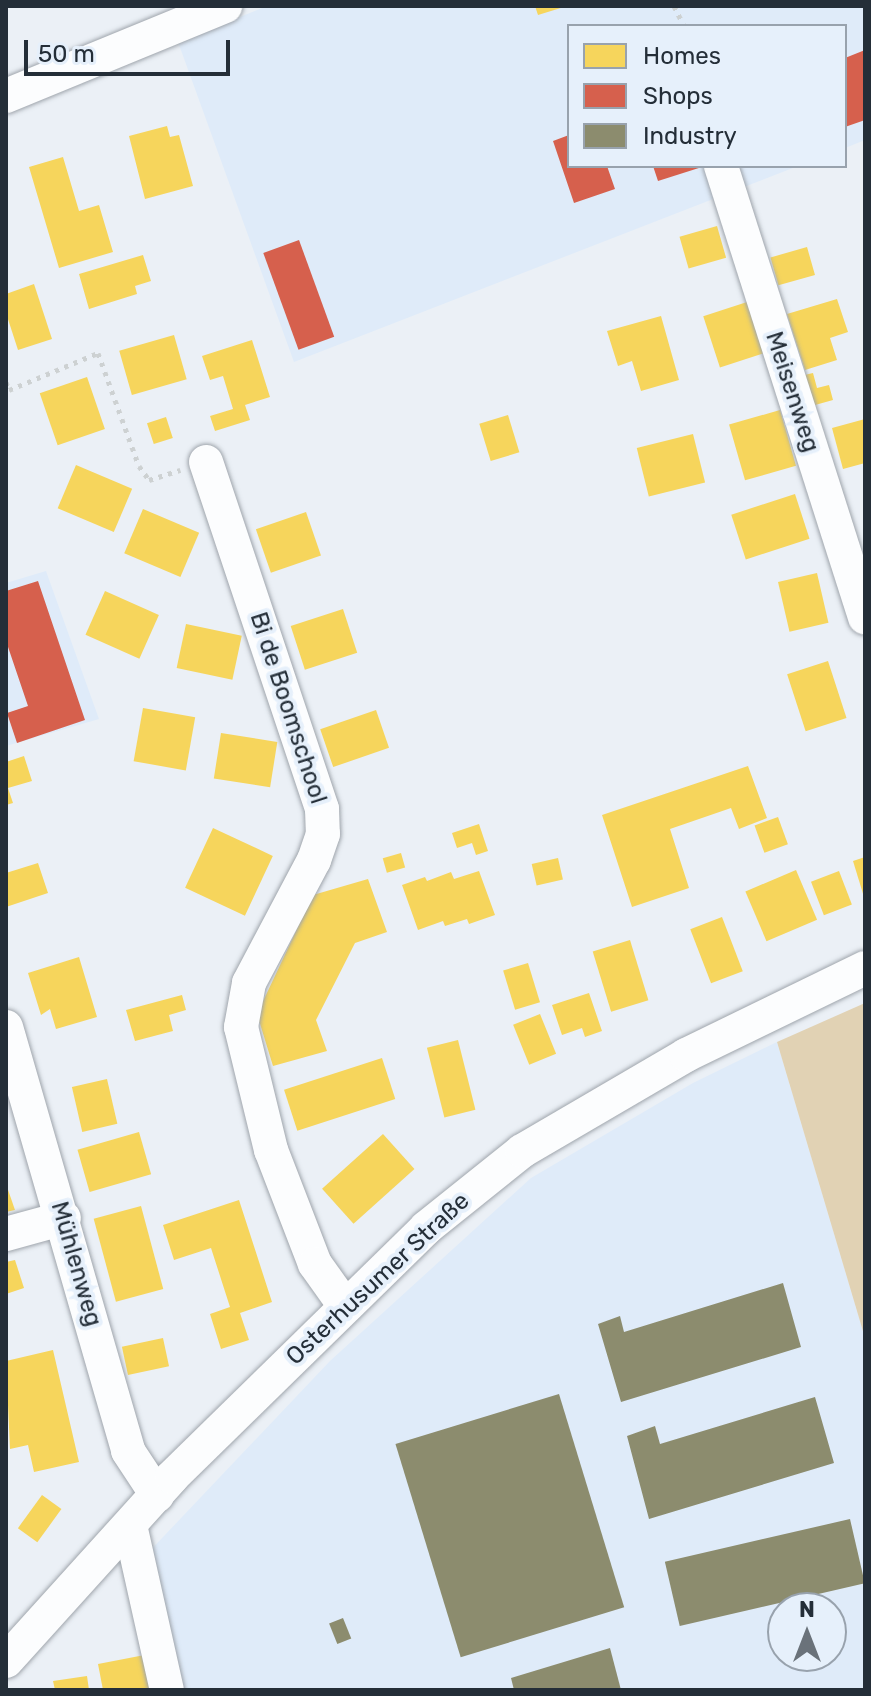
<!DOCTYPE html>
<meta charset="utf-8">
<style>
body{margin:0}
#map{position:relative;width:871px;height:1696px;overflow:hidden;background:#ebf0f6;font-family:Rubik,sans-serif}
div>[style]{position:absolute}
.built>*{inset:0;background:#dfebf9}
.green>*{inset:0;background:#e1d2b4}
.homes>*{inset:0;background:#f6d55c;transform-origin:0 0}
.shops>*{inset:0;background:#d6604d;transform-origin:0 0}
.industry>*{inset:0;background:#8c8c6e;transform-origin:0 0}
.path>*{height:5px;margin-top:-2.5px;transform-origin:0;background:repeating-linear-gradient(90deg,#cdd1d2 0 4px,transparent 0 10px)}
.roads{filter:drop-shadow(0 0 2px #9fa5ac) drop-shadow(0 0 2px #9fa5ac)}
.minor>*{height:34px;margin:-17px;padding:0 17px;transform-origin:17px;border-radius:17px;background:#fcfdfe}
span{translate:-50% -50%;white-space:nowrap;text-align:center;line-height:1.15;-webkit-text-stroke:8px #e6f0fb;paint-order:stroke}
.street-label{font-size:24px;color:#242e38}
.frame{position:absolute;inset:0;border:8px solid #242e38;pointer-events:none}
.legend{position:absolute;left:567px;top:24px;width:280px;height:144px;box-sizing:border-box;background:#e6f0fb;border:2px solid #98a2ad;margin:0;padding:10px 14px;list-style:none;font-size:24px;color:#242e38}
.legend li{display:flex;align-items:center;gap:16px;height:40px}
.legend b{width:40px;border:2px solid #98a2ad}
.north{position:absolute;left:767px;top:1592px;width:80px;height:80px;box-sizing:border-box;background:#e6f0fb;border:2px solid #98a2ad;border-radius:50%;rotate:0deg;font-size:22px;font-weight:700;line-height:32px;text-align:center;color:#242e38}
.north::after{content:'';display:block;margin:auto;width:28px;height:36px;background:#6a727a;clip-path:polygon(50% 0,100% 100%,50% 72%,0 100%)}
.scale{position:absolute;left:24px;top:40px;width:206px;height:36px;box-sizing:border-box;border:4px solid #242e38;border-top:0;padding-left:10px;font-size:24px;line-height:28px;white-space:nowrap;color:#242e38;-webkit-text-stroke:6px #e6f0fb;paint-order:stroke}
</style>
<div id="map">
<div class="built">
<div style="clip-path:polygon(267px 6px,865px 6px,865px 140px,845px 148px,845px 26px,569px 26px,569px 166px,798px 166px,294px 362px,178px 42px)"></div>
<div style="clip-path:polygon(46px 571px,99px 719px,6px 746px,6px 583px)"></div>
<div style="clip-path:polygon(evenodd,777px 1042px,865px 1338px,865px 1690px,181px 1690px,146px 1555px,330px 1361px,531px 1178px,693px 1083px,777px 1042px,783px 1608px,831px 1608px,831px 1656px,783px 1656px,783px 1608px)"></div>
</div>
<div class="green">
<div style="clip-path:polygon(865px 1003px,865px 1338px,777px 1042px)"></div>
</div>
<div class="homes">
<div style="clip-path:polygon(535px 6px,564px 6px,564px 7px,538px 15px)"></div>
<div style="clip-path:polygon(167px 126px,170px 137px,179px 135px,193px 186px,145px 199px,129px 136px)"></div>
<div style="clip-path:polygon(63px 157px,79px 211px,99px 205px,113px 252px,59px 268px,29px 167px)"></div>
<div style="left:717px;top:226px;width:33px;height:39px;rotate:74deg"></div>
<div style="left:807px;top:247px;width:29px;height:38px;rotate:74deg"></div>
<div style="clip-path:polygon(143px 255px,151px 281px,135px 286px,137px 294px,89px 309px,79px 274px)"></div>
<div style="clip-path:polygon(34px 284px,52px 339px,18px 350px,6px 313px,6px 294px)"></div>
<div style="clip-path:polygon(837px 299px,848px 332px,830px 338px,837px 360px,805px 370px,787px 314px)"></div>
<div style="left:747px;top:302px;width:54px;height:46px;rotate:72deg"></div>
<div style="clip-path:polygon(661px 316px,679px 380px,641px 391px,632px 361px,618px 366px,607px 331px)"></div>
<div style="left:174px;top:335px;width:46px;height:57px;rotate:74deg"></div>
<div style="clip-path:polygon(252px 340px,270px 397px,245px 405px,250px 420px,215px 431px,210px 416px,233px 409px,223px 376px,210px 380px,202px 356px)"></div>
<div style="clip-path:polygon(813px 373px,817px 388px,829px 385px,833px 400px,808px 407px,800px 376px)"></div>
<div style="left:87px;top:377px;width:55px;height:50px;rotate:71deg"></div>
<div style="left:780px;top:410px;width:58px;height:53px;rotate:74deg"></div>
<div style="left:508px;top:415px;width:39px;height:30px;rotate:73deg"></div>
<div style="left:166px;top:417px;width:22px;height:20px;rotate:72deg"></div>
<div style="clip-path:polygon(865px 419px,865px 463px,843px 469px,832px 428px)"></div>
<div style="left:693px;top:434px;width:50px;height:58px;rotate:76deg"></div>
<div style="left:76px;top:465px;width:61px;height:47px;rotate:23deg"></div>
<div style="left:795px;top:494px;width:47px;height:67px;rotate:72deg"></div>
<div style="left:143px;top:509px;width:61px;height:48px;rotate:23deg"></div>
<div style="left:306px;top:512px;width:46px;height:53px;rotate:71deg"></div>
<div style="left:817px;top:573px;width:51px;height:40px;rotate:77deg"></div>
<div style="left:105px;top:591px;width:59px;height:48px;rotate:24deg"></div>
<div style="left:343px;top:609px;width:46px;height:55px;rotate:72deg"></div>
<div style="left:186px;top:624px;width:57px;height:45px;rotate:12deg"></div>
<div style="left:828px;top:661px;width:60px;height:43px;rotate:72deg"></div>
<div style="left:143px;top:708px;width:53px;height:54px;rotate:10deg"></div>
<div style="left:376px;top:710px;width:40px;height:59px;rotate:71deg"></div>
<div style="left:221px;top:733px;width:57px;height:46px;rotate:9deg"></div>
<div style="clip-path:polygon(24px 756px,32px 781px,8px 788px,13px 803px,6px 805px,6px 762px)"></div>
<div style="clip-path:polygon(748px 766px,767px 818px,739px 829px,731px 808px,670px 829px,689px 888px,632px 907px,602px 815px)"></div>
<div style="left:778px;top:817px;width:29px;height:25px;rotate:70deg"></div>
<div style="clip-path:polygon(479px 824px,488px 851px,476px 855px,472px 843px,457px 848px,452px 833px)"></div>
<div style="left:213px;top:828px;width:66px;height:66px;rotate:25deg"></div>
<div style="left:401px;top:853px;width:15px;height:19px;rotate:74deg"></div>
<div style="clip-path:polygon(865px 857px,865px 897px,864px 897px,853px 861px)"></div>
<div style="left:558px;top:858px;width:22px;height:27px;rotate:77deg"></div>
<div style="clip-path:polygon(38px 863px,48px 893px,6px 907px,6px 873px)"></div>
<div style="left:796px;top:870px;width:54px;height:55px;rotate:67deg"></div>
<div style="clip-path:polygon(479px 871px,495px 915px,469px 924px,467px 919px,445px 926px,443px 921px,418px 930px,402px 885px,425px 877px,427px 881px,451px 872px,454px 879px)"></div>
<div style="left:839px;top:871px;width:36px;height:30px;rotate:69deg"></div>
<div style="clip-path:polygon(368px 879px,387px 932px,355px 943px,316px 1020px,327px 1051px,273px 1066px,257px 1014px,313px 895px)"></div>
<div style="left:722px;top:917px;width:58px;height:34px;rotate:69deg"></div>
<div style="left:630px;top:940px;width:63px;height:39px;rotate:73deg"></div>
<div style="clip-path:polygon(79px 957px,97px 1017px,56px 1029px,50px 1009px,41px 1015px,28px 973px)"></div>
<div style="left:528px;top:963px;width:41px;height:26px;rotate:73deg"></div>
<div style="clip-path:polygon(589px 993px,602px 1031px,585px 1037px,582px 1028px,562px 1035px,552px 1005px)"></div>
<div style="clip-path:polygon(182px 995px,186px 1010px,169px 1015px,173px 1031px,135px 1041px,126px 1010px)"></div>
<div style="left:540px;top:1014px;width:43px;height:29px;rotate:68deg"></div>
<div style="left:458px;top:1040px;width:72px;height:32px;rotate:76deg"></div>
<div style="left:382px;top:1058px;width:43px;height:103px;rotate:72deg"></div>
<div style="left:107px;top:1079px;width:46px;height:36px;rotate:77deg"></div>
<div style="left:139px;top:1132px;width:44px;height:64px;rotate:74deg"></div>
<div style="left:383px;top:1134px;width:47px;height:82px;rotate:48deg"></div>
<div style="clip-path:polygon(6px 1184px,15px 1210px,6px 1212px)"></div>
<div style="clip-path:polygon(239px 1200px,272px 1302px,240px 1313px,249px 1340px,221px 1349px,210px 1314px,230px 1307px,211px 1248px,174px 1260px,163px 1225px)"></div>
<div style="left:141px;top:1206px;width:86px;height:49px;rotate:75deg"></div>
<div style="clip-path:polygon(15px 1260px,24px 1288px,6px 1294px,6px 1262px)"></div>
<div style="left:163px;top:1338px;width:29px;height:42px;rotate:78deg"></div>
<div style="clip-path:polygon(53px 1350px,79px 1462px,34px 1472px,28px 1445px,10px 1449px,6px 1361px)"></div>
<div style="left:42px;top:1495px;width:24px;height:41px;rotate:36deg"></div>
<div style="clip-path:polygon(155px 1653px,162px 1690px,103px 1690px,98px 1664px)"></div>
<div style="clip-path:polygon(87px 1676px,89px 1690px,55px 1690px,53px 1681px)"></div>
</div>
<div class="shops">
<div style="clip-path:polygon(865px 50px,865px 120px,845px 127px,845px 58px)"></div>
<div style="clip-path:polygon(569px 135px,569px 166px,607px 166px,615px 189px,574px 203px,553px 141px)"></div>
<div style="clip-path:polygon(653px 166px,702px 166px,702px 167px,658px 181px)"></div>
<div style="left:299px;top:240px;width:103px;height:38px;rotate:70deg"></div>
<div style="clip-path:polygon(38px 581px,85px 720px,17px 743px,7px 713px,28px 706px,6px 641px,6px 591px)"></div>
</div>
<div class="industry">
<div style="clip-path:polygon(783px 1283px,801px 1347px,621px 1402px,598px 1324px,620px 1316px,624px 1332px)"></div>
<div style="left:559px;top:1394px;width:223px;height:171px;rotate:73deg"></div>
<div style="clip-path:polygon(815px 1397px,834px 1463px,649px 1519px,627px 1436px,655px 1426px,660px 1444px)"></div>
<div style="left:850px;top:1519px;width:66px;height:190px;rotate:77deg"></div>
<div style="left:343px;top:1618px;width:22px;height:15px;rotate:68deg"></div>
<div style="clip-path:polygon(610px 1648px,621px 1690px,514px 1690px,511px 1678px)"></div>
</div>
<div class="path">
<div style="left:674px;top:6px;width:22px;rotate:63deg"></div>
<div style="left:6px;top:382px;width:9px;rotate:69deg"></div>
<div style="left:9px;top:390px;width:96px;rotate:-22.6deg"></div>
<div style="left:98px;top:353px;width:120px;rotate:70.1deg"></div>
<div style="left:139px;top:466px;width:17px;rotate:54deg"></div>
<div style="left:149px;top:480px;width:33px;rotate:-18deg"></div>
</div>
<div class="roads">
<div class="minor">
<div style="left:6px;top:96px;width:237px;rotate:-22.3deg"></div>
<div style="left:721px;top:166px;width:474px;rotate:72.3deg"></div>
<div style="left:206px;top:462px;width:366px;rotate:71.5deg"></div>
<div style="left:322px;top:809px;width:25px;rotate:88deg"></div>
<div style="left:323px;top:834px;width:28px;rotate:109deg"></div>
<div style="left:314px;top:860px;width:139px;rotate:117.9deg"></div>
<div style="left:249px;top:983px;width:45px;rotate:100.3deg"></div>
<div style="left:241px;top:1027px;width:127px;rotate:76.3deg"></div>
<div style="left:271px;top:1150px;width:122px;rotate:68.9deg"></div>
<div style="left:315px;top:1264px;width:52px;rotate:54.5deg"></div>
<div style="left:6px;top:1027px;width:441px;rotate:73.9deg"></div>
<div style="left:128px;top:1451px;width:53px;rotate:56.6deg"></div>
<div style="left:6px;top:1234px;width:60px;rotate:-15.4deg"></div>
<div style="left:130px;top:1525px;width:169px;rotate:77.4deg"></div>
<div style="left:6px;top:1661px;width:248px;rotate:-47.9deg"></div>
<div style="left:172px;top:1477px;width:356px;rotate:-44.4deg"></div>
<div style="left:426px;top:1228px;width:123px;rotate:-38.7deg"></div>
<div style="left:522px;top:1151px;width:190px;rotate:-30.3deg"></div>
<div style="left:686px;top:1055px;width:199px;rotate:-25.9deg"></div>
</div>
</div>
<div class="street-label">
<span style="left:792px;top:392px;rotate:72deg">Meisenweg</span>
<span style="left:288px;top:708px;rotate:72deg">Bi de Boomschool</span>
<span style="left:76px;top:1264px;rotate:74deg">Mühlenweg</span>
<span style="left:378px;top:1279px;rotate:-43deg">Osterhusumer Straße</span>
</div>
<div class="frame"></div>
<ul class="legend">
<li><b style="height:22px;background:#f6d55c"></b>Homes</li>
<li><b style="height:22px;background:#d6604d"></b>Shops</li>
<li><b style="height:22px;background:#8c8c6e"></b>Industry</li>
</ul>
<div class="north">N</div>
<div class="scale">50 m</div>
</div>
